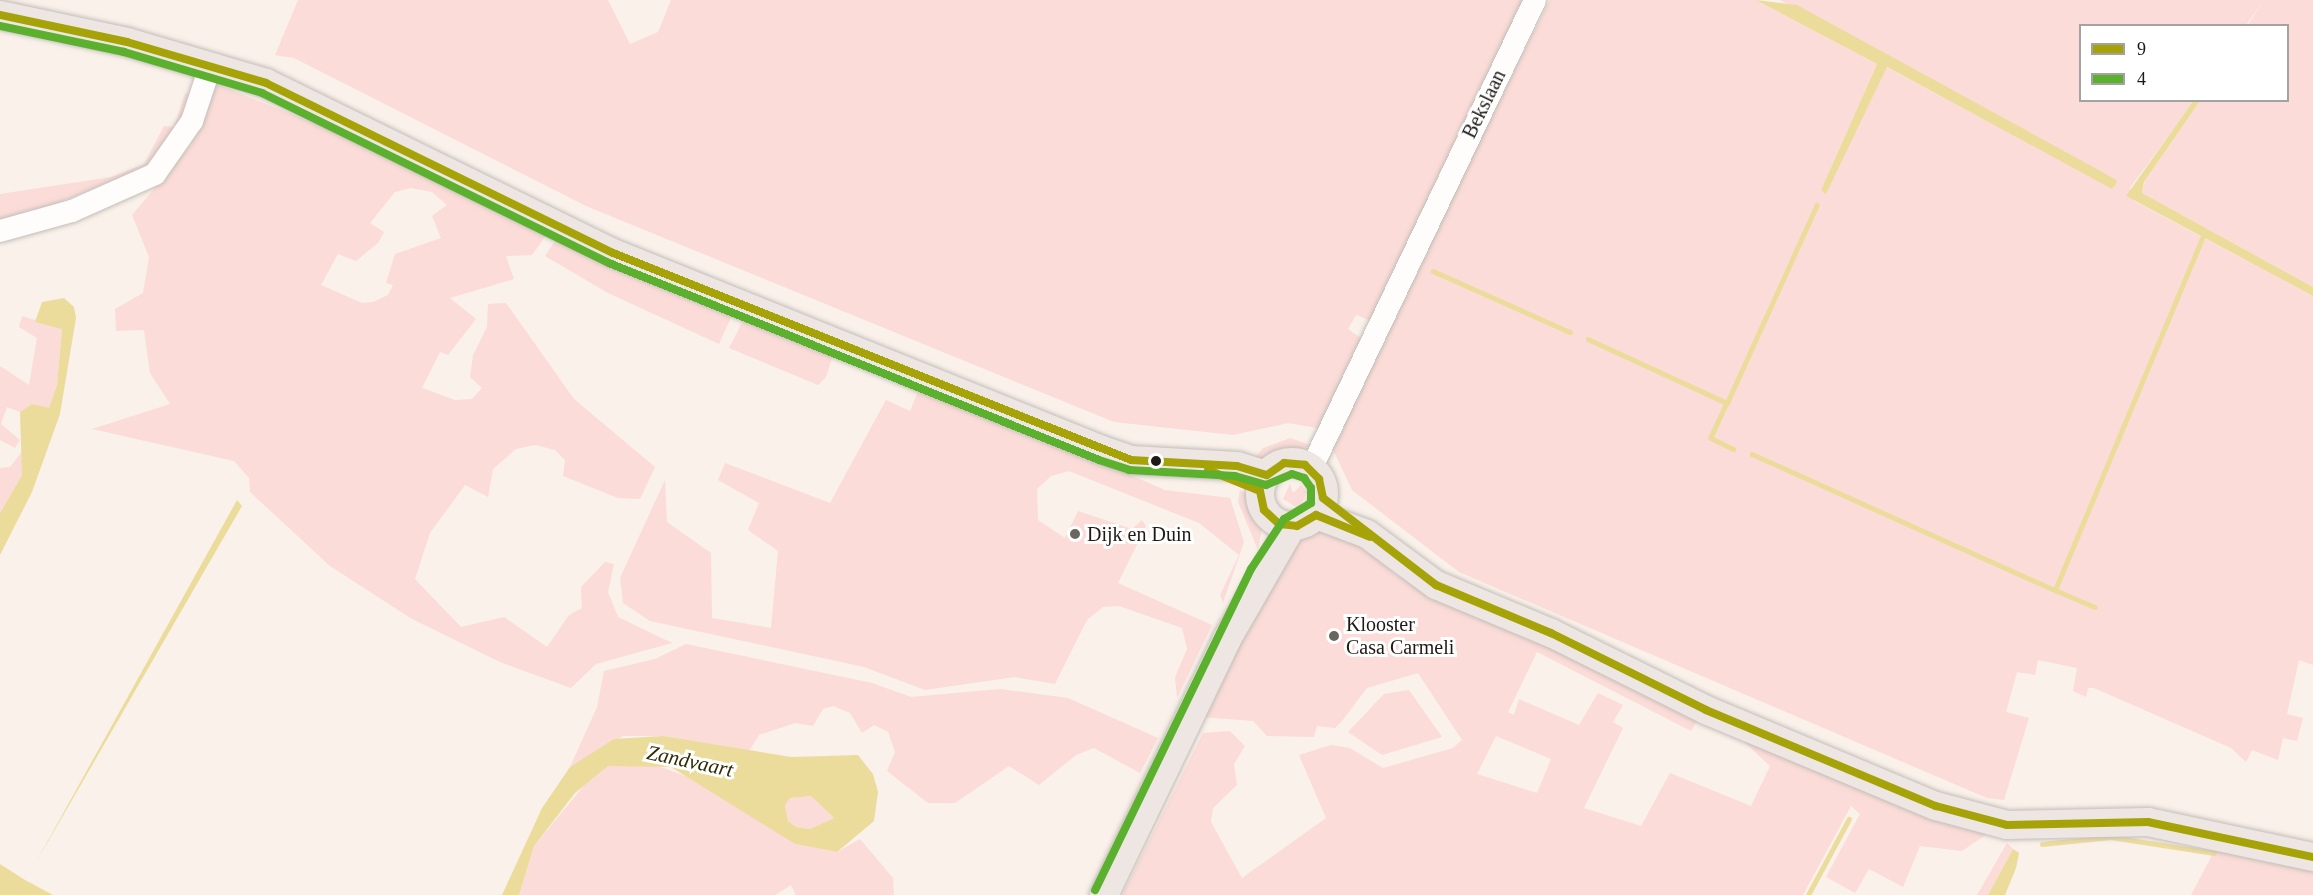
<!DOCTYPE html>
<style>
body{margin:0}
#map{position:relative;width:2313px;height:895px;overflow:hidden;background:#f9f1ea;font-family:Georgia,serif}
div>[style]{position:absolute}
.green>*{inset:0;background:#fbdcd8}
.water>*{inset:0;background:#ecdc9c}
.stream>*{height:4.5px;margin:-2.25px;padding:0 2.25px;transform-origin:2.25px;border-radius:2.25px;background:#ecdc9c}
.roads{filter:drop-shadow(0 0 2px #c3bdb8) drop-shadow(0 0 2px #c3bdb8)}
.minor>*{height:22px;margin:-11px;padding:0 11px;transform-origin:11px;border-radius:11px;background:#fefdfc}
.major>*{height:28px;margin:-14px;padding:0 14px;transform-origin:14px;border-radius:14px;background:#eee6e2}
.major>.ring{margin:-14px;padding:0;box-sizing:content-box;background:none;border:28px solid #eee6e2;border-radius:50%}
.bus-1>*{height:8px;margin:-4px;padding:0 4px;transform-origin:4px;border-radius:4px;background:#a5a308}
.bus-2>*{height:8px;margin:-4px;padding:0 4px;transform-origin:4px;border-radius:4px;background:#5bb12e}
.dots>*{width:16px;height:16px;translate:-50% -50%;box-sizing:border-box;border:3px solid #fff;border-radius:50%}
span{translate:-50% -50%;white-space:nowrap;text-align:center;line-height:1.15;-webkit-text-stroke:6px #fff;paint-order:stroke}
.street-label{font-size:20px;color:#1e1915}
.poi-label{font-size:20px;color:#1e1915}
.left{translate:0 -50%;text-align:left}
.water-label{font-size:21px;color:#312902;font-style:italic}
.legend{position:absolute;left:2079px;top:24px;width:210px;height:78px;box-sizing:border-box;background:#fff;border:2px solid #a5a3a1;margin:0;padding:8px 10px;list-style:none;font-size:18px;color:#1e1915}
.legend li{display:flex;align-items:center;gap:12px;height:30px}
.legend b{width:30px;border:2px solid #a5a3a1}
</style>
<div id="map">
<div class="green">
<div style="clip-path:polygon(298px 0,608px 0,630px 44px,658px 32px,671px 0,1532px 0,1374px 322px,1356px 315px,1348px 329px,1365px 341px,1323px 429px,1288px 423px,1233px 435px,1114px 422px,586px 206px,294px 58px,275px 55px)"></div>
<div style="clip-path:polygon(1550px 0,1756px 0,1877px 64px,1821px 190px,1886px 67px,2112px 188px,2117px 180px,1780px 0,2313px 0,2313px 287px,2142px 193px,2145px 181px,2200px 101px,2288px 100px,2288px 26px,2248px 25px,2262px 3px,2246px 25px,2080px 26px,2080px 100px,2194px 101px,2130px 188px,2134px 201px,2313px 296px,2313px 665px,2299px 660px,2287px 714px,2303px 718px,2297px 741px,2283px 738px,2278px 760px,2252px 750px,2246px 762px,2231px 748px,2094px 688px,2088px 688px,2086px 697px,2073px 691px,2077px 668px,2038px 660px,2035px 675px,2017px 672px,2006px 712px,2029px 718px,2004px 800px,1987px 798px,1459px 572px,1352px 490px,1328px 439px)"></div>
<div style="clip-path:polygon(evenodd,216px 84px,334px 131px,547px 234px,532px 255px,506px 256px,514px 279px,450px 298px,476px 319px,448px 355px,440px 352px,422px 388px,455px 400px,472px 399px,482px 388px,470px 377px,473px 355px,487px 327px,488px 304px,506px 303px,574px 399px,655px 467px,640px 499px,618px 498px,563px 476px,565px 460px,555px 450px,535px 445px,516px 449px,493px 469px,488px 497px,465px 485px,430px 533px,415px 579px,461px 627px,504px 617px,547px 647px,569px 615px,582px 608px,581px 587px,605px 562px,614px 564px,608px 592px,618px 617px,672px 643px,596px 664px,571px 688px,500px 662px,412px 619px,330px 566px,250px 492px,249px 478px,234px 461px,92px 429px,170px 404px,150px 373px,144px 330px,116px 331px,115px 309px,143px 293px,149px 257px,132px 215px,191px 145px,216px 84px,411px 188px,432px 192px,447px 205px,432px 216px,441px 238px,395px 254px,386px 283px,393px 285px,388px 295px,373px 302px,362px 303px,321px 285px,338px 254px,356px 261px,378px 243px,384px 232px,370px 223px,395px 192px,411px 188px)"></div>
<div style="clip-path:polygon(192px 92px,178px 128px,143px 168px,38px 211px,0 220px,0 194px,111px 177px,144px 164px,164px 126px,174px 127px,185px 94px)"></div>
<div style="clip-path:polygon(565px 226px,739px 300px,719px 344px,608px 293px,545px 256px)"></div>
<div style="clip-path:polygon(751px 305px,834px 352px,826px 377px,818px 385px,729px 348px)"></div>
<div style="clip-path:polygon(22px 316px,62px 328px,57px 385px,49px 409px,32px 404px,20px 412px,7px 407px,1px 424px,20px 440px,15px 448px,0 440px,0 366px,29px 385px,37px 338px,19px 327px)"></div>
<div style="clip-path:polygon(921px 384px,1165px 490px,1230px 498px,1244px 542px,1223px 603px,1220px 595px,1239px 555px,1199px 523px,1069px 471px,1051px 476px,1037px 489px,1038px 520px,1065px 538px,1078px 511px,1132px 529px,1142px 520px,1146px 526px,1118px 583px,1212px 625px,1177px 698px,1175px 677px,1187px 649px,1182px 628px,1119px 606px,1103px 607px,1087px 620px,1055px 684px,1015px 677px,925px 690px,864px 667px,650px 621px,623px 603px,620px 578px,665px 480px,667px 522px,711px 553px,712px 618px,771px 628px,778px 551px,748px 530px,759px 503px,718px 480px,725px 463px,830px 503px,886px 400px,910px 411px)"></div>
<div style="clip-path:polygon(1290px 438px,1311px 445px,1269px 464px,1252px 461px,1263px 448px)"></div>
<div style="clip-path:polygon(23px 450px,22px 475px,0 513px,0 468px,10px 467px)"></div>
<div style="clip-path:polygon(1290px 484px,1293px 493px,1301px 485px,1307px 492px,1299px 509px,1283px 499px)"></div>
<div style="clip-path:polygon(1240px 490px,1255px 502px,1263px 522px,1258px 550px,1238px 502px)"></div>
<div style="clip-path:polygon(evenodd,1321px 528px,1349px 534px,1396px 575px,1699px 717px,1691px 731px,1537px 652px,1508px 712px,1514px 715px,1519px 699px,1579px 725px,1598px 693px,1623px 705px,1613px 722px,1623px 728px,1584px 808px,1641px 826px,1670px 773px,1751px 806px,1770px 766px,1740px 738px,1987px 834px,1962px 851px,1920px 846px,1903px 887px,1869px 869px,1855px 893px,1826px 877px,1860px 814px,1851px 806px,1803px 895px,1122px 895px,1203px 733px,1230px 731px,1245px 746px,1234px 764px,1237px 785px,1213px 808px,1211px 822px,1242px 878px,1326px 818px,1299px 755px,1331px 745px,1350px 748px,1383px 768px,1453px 748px,1462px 740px,1418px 673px,1367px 688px,1342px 721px,1335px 728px,1317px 726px,1314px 737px,1267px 736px,1253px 721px,1201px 717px,1298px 537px,1321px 528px,1496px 736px,1551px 759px,1537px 793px,1477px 774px,1496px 736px)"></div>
<div style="clip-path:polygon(686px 644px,872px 683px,911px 697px,1000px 689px,1068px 698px,1158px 738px,1140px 773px,1094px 748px,1076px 755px,1039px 785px,1009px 766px,955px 803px,928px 803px,887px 771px,895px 752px,888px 732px,874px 725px,862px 733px,850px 713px,833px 706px,823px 709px,813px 726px,795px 723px,759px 735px,749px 751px,663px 736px,623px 736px,570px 767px,597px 707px,604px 671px,655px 659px)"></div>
<div style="clip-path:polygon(1409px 690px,1442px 737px,1382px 755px,1348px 732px,1384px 694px)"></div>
<div style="clip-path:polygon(650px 763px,699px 781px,795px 844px,837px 852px,860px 839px,893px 878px,894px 895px,796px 895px,791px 885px,775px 895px,519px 895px,534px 846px,591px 777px,608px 766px)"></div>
<div style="clip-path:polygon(811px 796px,834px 818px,810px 829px,796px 827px,788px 821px,785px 805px,789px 798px)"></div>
<div style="clip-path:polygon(2007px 843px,2013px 849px,1988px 895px,1977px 895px)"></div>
<div style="clip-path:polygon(2218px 844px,2313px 866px,2313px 895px,2191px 895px)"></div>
</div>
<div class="water">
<div style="clip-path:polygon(1756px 0,1797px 5px,2117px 180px,2116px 184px,2112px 189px,1887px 67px,1826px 194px,1821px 190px,1877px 64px)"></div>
<div style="clip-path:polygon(2194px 100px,2200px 101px,2144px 182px,2142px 193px,2313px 287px,2313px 296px,2126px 196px)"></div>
<div style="clip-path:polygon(64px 298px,74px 307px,76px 318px,60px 414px,32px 492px,0 555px,0 513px,22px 475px,20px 412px,32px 404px,49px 408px,57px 385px,62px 329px,35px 322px,42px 302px)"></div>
<div style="clip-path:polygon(237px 500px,242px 506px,35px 864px)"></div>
<div style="clip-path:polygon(evenodd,663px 736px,791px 757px,858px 755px,873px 774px,878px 792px,874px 821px,837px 852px,795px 844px,671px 767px,608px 766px,575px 793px,534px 846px,519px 895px,502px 895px,542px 808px,570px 767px,614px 739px,663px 736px,811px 796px,834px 818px,810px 829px,796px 827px,788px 821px,785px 805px,790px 798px,811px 796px)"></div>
<div style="clip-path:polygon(2013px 849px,2019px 853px,2016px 868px,2005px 895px,1988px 895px)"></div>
<div style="clip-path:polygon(0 864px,25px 880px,53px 895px,0 895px)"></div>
</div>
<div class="stream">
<div style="left:1433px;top:271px;width:150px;rotate:24deg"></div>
<div style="left:1588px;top:339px;width:153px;rotate:24.7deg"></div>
<div style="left:1727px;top:403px;width:38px;rotate:115deg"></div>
<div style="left:1711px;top:438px;width:25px;rotate:26deg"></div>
<div style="left:1727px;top:403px;width:217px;rotate:-65.6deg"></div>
<div style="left:1752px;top:454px;width:332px;rotate:24.2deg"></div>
<div style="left:2055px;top:590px;width:381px;rotate:-67.3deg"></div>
<div style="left:2055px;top:590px;width:43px;rotate:23deg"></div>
<div style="left:2042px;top:844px;width:69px;rotate:-5.8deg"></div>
<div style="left:2111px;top:837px;width:104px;rotate:8.8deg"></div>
<div style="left:1808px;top:895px;width:86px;rotate:-61.7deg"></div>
</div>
<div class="roads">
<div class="minor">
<div style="left:0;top:231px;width:75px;rotate:-15.5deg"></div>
<div style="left:72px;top:211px;width:91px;rotate:-24deg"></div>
<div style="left:155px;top:174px;width:65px;rotate:-55.1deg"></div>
<div style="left:192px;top:121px;width:60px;rotate:-71.6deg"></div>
<div style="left:1311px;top:469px;width:520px;rotate:-64.47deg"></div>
</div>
<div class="major">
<div style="left:0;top:15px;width:130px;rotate:12deg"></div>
<div style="left:127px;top:42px;width:145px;rotate:16.4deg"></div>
<div style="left:266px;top:83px;width:386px;rotate:26.1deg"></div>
<div style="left:613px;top:253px;width:527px;rotate:21.94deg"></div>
<div style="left:1102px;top:450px;width:31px;rotate:19deg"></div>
<div style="left:1131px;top:460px;width:106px;rotate:3.2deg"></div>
<div style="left:1237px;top:466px;width:31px;rotate:17deg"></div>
<div class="ring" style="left:1260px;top:462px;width:36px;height:36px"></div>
<div style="left:1316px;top:515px;width:54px;rotate:20.4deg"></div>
<div style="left:1367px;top:534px;width:86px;rotate:36.5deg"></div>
<div style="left:1436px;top:585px;width:125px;rotate:22.7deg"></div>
<div style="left:1551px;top:633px;width:173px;rotate:26.4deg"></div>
<div style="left:1706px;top:710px;width:249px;rotate:22.7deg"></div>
<div style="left:1936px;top:806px;width:73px;rotate:15deg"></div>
<div style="left:2007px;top:825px;width:141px;rotate:-1.2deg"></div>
<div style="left:2148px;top:822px;width:169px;rotate:12deg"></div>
<div style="left:1104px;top:895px;width:284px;rotate:-64.3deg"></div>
<div style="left:1227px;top:639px;width:130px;rotate:-60.1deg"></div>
</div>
</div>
<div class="bus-1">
<div style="left:0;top:15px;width:130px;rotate:12deg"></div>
<div style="left:127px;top:42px;width:145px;rotate:16.4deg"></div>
<div style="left:266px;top:83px;width:386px;rotate:26.1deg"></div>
<div style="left:613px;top:253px;width:558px;rotate:21.78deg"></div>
<div style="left:1131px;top:460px;width:106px;rotate:3.2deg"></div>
<div style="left:1237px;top:466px;width:31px;rotate:17deg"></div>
<div style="left:1267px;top:475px;width:21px;rotate:-35deg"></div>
<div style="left:1284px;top:463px;width:21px;rotate:5deg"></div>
<div style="left:1305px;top:465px;width:20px;rotate:45deg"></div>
<div style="left:1319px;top:479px;width:19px;rotate:78deg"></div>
<div style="left:1323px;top:498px;width:143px;rotate:37.6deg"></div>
<div style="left:1436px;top:585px;width:125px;rotate:22.7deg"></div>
<div style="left:1551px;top:633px;width:173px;rotate:26.4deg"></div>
<div style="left:1706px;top:710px;width:249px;rotate:22.7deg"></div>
<div style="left:1936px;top:806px;width:73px;rotate:15deg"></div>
<div style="left:2007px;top:825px;width:141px;rotate:-1.2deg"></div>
<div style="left:2148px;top:822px;width:169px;rotate:12deg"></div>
<div style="left:1208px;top:470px;width:56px;rotate:22deg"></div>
<div style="left:1260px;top:491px;width:19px;rotate:78deg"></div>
<div style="left:1264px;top:510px;width:21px;rotate:43deg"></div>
<div style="left:1279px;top:524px;width:18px;rotate:6deg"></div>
<div style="left:1297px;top:526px;width:22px;rotate:-30deg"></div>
<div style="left:1316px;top:515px;width:58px;rotate:22.2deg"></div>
</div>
<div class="bus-2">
<div style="left:0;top:26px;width:127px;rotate:11.8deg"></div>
<div style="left:124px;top:52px;width:144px;rotate:16.5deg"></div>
<div style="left:262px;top:93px;width:386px;rotate:26.1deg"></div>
<div style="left:609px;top:263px;width:528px;rotate:21.9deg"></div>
<div style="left:1099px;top:460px;width:32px;rotate:18deg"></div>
<div style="left:1129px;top:470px;width:106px;rotate:3.2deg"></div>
<div style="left:1235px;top:476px;width:32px;rotate:16deg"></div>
<div style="left:1266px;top:485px;width:28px;rotate:-23deg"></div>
<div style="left:1292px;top:474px;width:13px;rotate:18deg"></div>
<div style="left:1304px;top:478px;width:12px;rotate:55deg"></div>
<div style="left:1311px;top:488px;width:15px;rotate:90deg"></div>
<div style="left:1311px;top:503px;width:31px;rotate:149deg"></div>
<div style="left:1284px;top:519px;width:60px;rotate:123.4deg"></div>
<div style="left:1251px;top:569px;width:357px;rotate:115.9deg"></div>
</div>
<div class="dots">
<div style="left:1156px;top:461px;background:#1e1915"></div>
<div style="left:1075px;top:534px;background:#6b6560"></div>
<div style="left:1334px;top:636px;background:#6b6560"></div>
</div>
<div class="street-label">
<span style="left:1484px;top:104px;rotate:-64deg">Bekslaan</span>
</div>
<div class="poi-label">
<span class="left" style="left:1087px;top:534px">Dijk en Duin</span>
<span class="left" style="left:1346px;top:636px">Klooster<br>Casa Carmeli</span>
</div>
<div class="water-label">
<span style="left:690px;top:761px;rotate:12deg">Zandvaart</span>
</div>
<ul class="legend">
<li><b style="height:8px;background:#a5a308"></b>9</li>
<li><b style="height:8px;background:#5bb12e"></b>4</li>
</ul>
</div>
